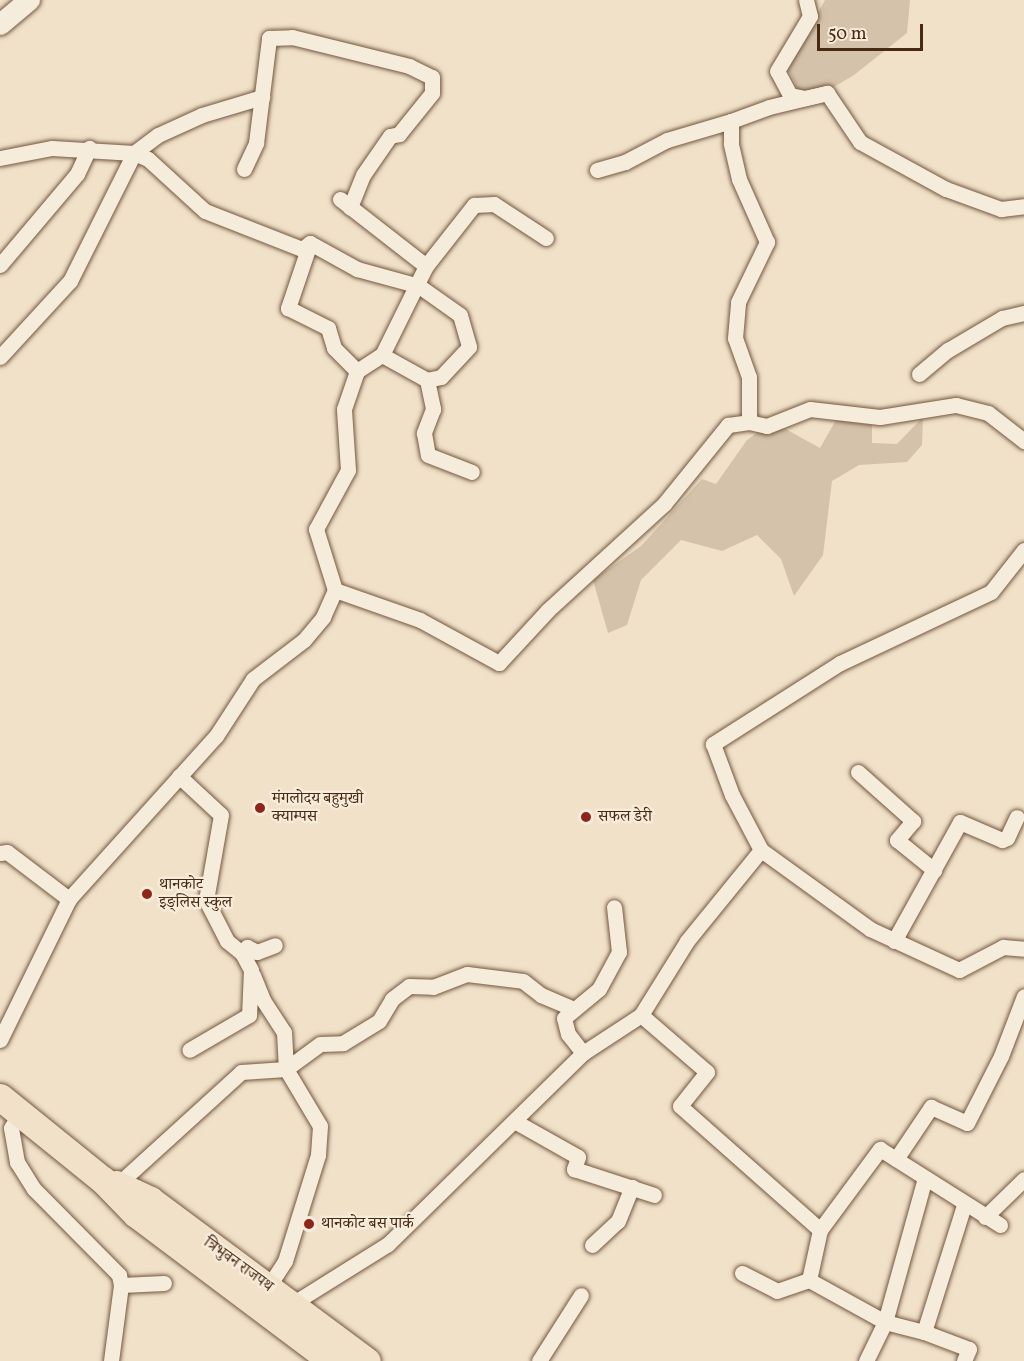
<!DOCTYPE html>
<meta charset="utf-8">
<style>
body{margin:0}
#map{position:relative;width:1024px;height:1361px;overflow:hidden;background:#f1e1c9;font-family:Vollkorn,"Noto Serif Devanagari",serif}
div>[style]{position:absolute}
.green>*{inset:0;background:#d4c2aa}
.roads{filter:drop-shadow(0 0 2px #73573f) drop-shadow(0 0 2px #73573f)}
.street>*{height:15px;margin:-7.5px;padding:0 7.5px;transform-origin:7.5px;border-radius:7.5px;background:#f6ecdc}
.secondary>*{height:21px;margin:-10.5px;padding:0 10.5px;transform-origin:10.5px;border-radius:10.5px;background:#f6ecdc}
.highway>*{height:27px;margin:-13.5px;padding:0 13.5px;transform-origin:13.5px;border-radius:13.5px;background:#f1e1c9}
.dots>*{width:16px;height:16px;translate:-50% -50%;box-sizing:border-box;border:3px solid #f6ecdc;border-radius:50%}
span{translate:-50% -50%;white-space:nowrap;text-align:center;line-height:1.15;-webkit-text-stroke:4.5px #f6ecdc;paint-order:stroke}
.poi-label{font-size:16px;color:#492911}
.left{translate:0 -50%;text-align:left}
.street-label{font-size:16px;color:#492911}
.scale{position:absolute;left:817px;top:24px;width:106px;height:27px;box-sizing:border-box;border:3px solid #492911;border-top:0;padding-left:8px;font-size:18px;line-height:21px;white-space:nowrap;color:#492911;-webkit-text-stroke:4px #f6ecdc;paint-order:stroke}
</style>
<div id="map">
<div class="green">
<div style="clip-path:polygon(825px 0,910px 0,907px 33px,854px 75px,814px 99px,800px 94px,788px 68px)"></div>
<div style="clip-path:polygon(923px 417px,922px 445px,907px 462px,859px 465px,832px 481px,823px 555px,794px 596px,781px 559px,757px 535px,722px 551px,681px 540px,641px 580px,627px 625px,608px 633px,593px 580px,641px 546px,702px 479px,716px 484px,747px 440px,767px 426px,780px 426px,820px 448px,836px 420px,872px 425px,872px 443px,897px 444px)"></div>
</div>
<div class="roads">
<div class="street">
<div style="left:827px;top:93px;width:59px;rotate:56deg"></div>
<div style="left:860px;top:142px;width:98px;rotate:28.7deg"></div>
<div style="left:946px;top:189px;width:59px;rotate:20deg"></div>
<div style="left:1001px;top:209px;width:23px;rotate:-7deg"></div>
<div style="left:0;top:158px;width:53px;rotate:-10.9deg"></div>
<div style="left:52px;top:148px;width:82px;rotate:3.5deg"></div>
<div style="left:134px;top:153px;width:15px;rotate:23deg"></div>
<div style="left:148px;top:159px;width:77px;rotate:42.4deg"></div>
<div style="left:205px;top:211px;width:104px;rotate:21.4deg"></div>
<div style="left:302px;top:249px;width:10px;rotate:-37deg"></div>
<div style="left:310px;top:243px;width:54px;rotate:29deg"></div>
<div style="left:357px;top:269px;width:64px;rotate:15.3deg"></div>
<div style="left:419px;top:286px;width:50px;rotate:35.3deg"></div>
<div style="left:460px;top:315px;width:33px;rotate:74deg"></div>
<div style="left:469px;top:347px;width:41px;rotate:133deg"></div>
<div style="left:441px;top:377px;width:14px;rotate:168deg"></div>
<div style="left:427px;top:380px;width:51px;rotate:-150.9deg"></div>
<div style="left:244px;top:169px;width:29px;rotate:-65deg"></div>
<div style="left:256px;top:143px;width:106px;rotate:-82.9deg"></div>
<div style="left:269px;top:38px;width:23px;rotate:-2deg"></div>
<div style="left:292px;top:37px;width:121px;rotate:13.9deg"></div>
<div style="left:409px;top:66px;width:25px;rotate:26deg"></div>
<div style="left:432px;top:77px;width:16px;rotate:90deg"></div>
<div style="left:432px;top:93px;width:53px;rotate:128.8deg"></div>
<div style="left:399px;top:134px;width:9px;rotate:167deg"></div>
<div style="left:390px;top:136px;width:47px;rotate:124.7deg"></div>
<div style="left:363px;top:175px;width:35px;rotate:112deg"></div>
<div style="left:597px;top:170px;width:29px;rotate:-16deg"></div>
<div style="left:625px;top:162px;width:47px;rotate:-27.6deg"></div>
<div style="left:667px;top:140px;width:67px;rotate:-16.5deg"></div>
<div style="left:310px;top:243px;width:69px;rotate:108.7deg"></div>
<div style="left:288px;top:308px;width:45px;rotate:26.6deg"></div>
<div style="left:328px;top:328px;width:21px;rotate:73deg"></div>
<div style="left:334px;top:348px;width:33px;rotate:45deg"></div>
<div style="left:0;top:265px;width:119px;rotate:-49.8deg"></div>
<div style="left:77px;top:174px;width:29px;rotate:-65deg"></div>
<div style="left:426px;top:266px;width:78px;rotate:-51.8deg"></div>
<div style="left:474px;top:205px;width:20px;rotate:-3deg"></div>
<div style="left:494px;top:204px;width:62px;rotate:33.2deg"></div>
<div style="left:0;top:357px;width:103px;rotate:-47.4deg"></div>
<div style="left:70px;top:281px;width:143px;rotate:-63.4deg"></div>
<div style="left:134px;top:153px;width:30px;rotate:-37deg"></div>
<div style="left:158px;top:135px;width:48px;rotate:-24.4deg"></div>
<div style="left:202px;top:115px;width:63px;rotate:-16.7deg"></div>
<div style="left:919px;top:374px;width:38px;rotate:-40deg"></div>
<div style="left:948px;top:350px;width:63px;rotate:-30.7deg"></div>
<div style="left:1002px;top:318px;width:23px;rotate:-13deg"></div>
<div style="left:427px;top:380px;width:30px;rotate:78deg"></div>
<div style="left:433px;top:409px;width:26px;rotate:111deg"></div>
<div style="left:424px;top:433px;width:22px;rotate:80deg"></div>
<div style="left:428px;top:455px;width:47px;rotate:21.1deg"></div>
<div style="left:749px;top:422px;width:45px;rotate:-90deg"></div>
<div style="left:749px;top:377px;width:41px;rotate:-109.7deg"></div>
<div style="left:735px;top:338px;width:36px;rotate:-85deg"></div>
<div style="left:738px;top:302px;width:67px;rotate:-64.2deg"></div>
<div style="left:767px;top:242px;width:69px;rotate:-114deg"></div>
<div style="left:739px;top:179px;width:37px;rotate:-103deg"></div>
<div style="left:731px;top:143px;width:22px;rotate:-90deg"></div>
<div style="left:731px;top:121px;width:40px;rotate:-20.2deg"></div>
<div style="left:769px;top:107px;width:60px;rotate:-13.6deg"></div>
<div style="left:827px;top:93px;width:23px;rotate:167deg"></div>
<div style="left:805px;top:98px;width:15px;rotate:-169deg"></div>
<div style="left:790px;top:95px;width:27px;rotate:-118deg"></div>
<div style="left:777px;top:71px;width:64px;rotate:-59deg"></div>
<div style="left:810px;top:16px;width:16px;rotate:-104deg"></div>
<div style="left:1024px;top:550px;width:53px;rotate:128.2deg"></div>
<div style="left:991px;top:592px;width:167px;rotate:154.8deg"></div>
<div style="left:840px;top:663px;width:151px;rotate:147.5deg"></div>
<div style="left:713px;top:744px;width:54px;rotate:69.6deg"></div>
<div style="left:732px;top:795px;width:62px;rotate:62.2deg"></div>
<div style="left:761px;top:850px;width:135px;rotate:35.9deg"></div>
<div style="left:870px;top:929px;width:98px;rotate:24.7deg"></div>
<div style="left:959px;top:970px;width:50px;rotate:-27.6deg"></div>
<div style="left:1003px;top:947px;width:21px;rotate:5deg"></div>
<div style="left:335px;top:590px;width:90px;rotate:19.4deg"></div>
<div style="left:420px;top:620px;width:90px;rotate:28.6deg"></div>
<div style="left:499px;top:663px;width:72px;rotate:-47.2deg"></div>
<div style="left:548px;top:610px;width:157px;rotate:-42.4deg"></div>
<div style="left:664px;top:504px;width:102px;rotate:-51deg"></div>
<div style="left:728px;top:425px;width:21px;rotate:-8deg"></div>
<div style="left:749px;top:422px;width:18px;rotate:13deg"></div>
<div style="left:767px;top:426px;width:46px;rotate:-21.6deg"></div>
<div style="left:810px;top:409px;width:70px;rotate:6.5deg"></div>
<div style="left:880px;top:417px;width:77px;rotate:-9deg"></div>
<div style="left:956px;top:405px;width:33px;rotate:14deg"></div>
<div style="left:988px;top:413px;width:46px;rotate:37.9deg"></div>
<div style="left:858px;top:772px;width:74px;rotate:41.7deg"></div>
<div style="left:913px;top:821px;width:25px;rotate:130deg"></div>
<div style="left:897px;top:840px;width:48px;rotate:39deg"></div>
<div style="left:179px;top:776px;width:57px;rotate:42.9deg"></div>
<div style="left:221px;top:815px;width:86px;rotate:100deg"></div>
<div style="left:206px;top:900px;width:46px;rotate:62.9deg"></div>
<div style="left:227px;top:941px;width:19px;rotate:39deg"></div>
<div style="left:242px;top:953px;width:19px;rotate:62deg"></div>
<div style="left:251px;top:970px;width:45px;rotate:92.5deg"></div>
<div style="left:249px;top:1015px;width:69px;rotate:149.7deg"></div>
<div style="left:0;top:853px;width:7px;rotate:-8deg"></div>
<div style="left:7px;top:852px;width:78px;rotate:37.2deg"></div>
<div style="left:894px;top:941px;width:136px;rotate:-61deg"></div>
<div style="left:960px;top:822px;width:46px;rotate:23.2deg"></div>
<div style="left:1002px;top:840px;width:5px;rotate:-22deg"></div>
<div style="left:1007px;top:838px;width:23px;rotate:-65deg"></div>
<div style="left:242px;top:953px;width:8px;rotate:-50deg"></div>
<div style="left:247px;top:947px;width:11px;rotate:27deg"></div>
<div style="left:257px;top:952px;width:19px;rotate:-21deg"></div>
<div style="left:253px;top:975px;width:27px;rotate:68deg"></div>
<div style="left:263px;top:1000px;width:38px;rotate:57deg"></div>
<div style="left:284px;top:1032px;width:37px;rotate:87deg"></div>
<div style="left:641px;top:1015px;width:87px;rotate:40.8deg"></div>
<div style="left:707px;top:1072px;width:43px;rotate:128.5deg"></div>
<div style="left:680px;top:1106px;width:187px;rotate:41.5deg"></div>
<div style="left:820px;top:1230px;width:101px;rotate:-53.5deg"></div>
<div style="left:880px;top:1149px;width:142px;rotate:32.3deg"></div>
<div style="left:0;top:1040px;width:157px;rotate:-63.9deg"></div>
<div style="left:69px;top:899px;width:219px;rotate:-48deg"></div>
<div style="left:216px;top:736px;width:68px;rotate:-57deg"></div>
<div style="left:253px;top:679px;width:64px;rotate:-37.4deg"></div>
<div style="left:304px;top:640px;width:30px;rotate:-50deg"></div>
<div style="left:323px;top:617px;width:30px;rotate:-66deg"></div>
<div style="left:335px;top:590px;width:64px;rotate:-107.3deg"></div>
<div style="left:316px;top:529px;width:67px;rotate:-61.5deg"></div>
<div style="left:348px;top:470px;width:61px;rotate:-93.8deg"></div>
<div style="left:344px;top:409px;width:40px;rotate:-71.1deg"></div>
<div style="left:357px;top:371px;width:30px;rotate:-33deg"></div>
<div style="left:382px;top:355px;width:99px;rotate:-63.7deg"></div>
<div style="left:426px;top:266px;width:109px;rotate:-142.1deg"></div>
<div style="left:583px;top:1053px;width:24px;rotate:-128deg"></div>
<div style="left:568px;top:1034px;width:16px;rotate:-104deg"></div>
<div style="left:564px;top:1018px;width:45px;rotate:-39.6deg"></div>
<div style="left:599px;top:989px;width:42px;rotate:-61.6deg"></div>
<div style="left:619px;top:952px;width:45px;rotate:-96.3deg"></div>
<div style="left:286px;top:1069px;width:42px;rotate:-36.3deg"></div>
<div style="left:320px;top:1044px;width:23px;rotate:-2deg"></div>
<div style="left:343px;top:1043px;width:42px;rotate:-31.4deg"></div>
<div style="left:379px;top:1021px;width:26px;rotate:-59deg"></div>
<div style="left:392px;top:999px;width:21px;rotate:-37deg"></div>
<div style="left:409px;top:986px;width:24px;rotate:2deg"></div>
<div style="left:433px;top:987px;width:36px;rotate:-21deg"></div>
<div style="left:467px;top:974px;width:56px;rotate:7.1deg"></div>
<div style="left:523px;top:981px;width:23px;rotate:38deg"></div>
<div style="left:541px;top:995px;width:36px;rotate:23deg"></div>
<div style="left:19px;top:1115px;width:15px;rotate:122deg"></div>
<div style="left:11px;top:1128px;width:35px;rotate:80deg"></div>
<div style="left:17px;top:1162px;width:32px;rotate:58deg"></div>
<div style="left:34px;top:1189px;width:121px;rotate:45.3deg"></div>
<div style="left:119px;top:1275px;width:10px;rotate:79deg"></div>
<div style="left:121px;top:1285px;width:77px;rotate:97.5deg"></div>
<div style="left:516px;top:1122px;width:71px;rotate:29.4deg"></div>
<div style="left:578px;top:1157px;width:13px;rotate:108deg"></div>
<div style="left:574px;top:1169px;width:84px;rotate:18deg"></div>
<div style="left:896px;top:1159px;width:63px;rotate:-56.1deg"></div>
<div style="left:931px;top:1107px;width:39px;rotate:24deg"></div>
<div style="left:967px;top:1123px;width:75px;rotate:-63.1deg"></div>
<div style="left:1001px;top:1056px;width:64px;rotate:-69deg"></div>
<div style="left:117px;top:1185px;width:168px;rotate:-42.3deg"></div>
<div style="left:241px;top:1072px;width:45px;rotate:-3.8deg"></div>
<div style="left:286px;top:1069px;width:66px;rotate:59.2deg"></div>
<div style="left:320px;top:1126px;width:29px;rotate:94deg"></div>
<div style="left:318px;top:1155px;width:111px;rotate:107.3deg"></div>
<div style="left:285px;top:1261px;width:37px;rotate:123deg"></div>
<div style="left:985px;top:1217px;width:54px;rotate:-44.3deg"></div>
<div style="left:820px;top:1230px;width:51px;rotate:102.4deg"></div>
<div style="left:809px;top:1280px;width:87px;rotate:28.9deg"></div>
<div style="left:885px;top:1322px;width:149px;rotate:-74.5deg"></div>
<div style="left:592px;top:1245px;width:35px;rotate:-43deg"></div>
<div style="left:618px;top:1221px;width:37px;rotate:-68deg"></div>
<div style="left:742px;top:1273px;width:39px;rotate:27deg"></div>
<div style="left:777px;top:1291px;width:34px;rotate:-19deg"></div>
<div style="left:121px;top:1285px;width:43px;rotate:-2.7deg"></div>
<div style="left:292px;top:1304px;width:113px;rotate:-32deg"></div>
<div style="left:388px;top:1244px;width:273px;rotate:-44.4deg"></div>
<div style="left:583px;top:1053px;width:69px;rotate:-33.2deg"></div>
<div style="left:641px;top:1015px;width:87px;rotate:-58.1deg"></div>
<div style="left:687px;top:941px;width:117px;rotate:-50.9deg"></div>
<div style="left:924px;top:1332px;width:133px;rotate:-72.5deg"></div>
<div style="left:539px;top:1361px;width:78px;rotate:-57.5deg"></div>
<div style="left:866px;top:1361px;width:43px;rotate:-64deg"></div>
<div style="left:885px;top:1322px;width:40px;rotate:14.4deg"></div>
<div style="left:924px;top:1332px;width:48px;rotate:20.7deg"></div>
<div style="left:969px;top:1349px;width:13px;rotate:113deg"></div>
</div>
<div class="secondary">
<div style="left:0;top:24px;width:38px;rotate:-40deg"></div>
</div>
<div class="highway">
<div style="left:0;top:1097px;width:132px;rotate:38.9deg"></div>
<div style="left:103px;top:1180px;width:47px;rotate:45.9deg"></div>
<div style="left:136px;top:1214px;width:245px;rotate:36.9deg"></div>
<div style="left:116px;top:1184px;width:38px;rotate:25deg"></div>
<div style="left:150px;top:1200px;width:270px;rotate:36.6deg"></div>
</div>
</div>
<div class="dots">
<div style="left:260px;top:808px;background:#8f2418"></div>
<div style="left:586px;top:817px;background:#8f2418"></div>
<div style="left:147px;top:894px;background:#8f2418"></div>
<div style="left:309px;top:1224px;background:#8f2418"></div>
</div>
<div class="poi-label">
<span class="left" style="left:272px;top:808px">मंगलोदय बहुमुखी<br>क्याम्पस</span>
<span class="left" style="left:598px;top:817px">सफल डेरी</span>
<span class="left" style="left:159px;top:894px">थानकोट<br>इङ्लिस स्कुल</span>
<span class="left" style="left:321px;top:1224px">थानकोट बस पार्क</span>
</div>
<div class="street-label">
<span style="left:238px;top:1265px;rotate:36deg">त्रिभुवन राजपथ</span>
</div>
<div class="scale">50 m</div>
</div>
